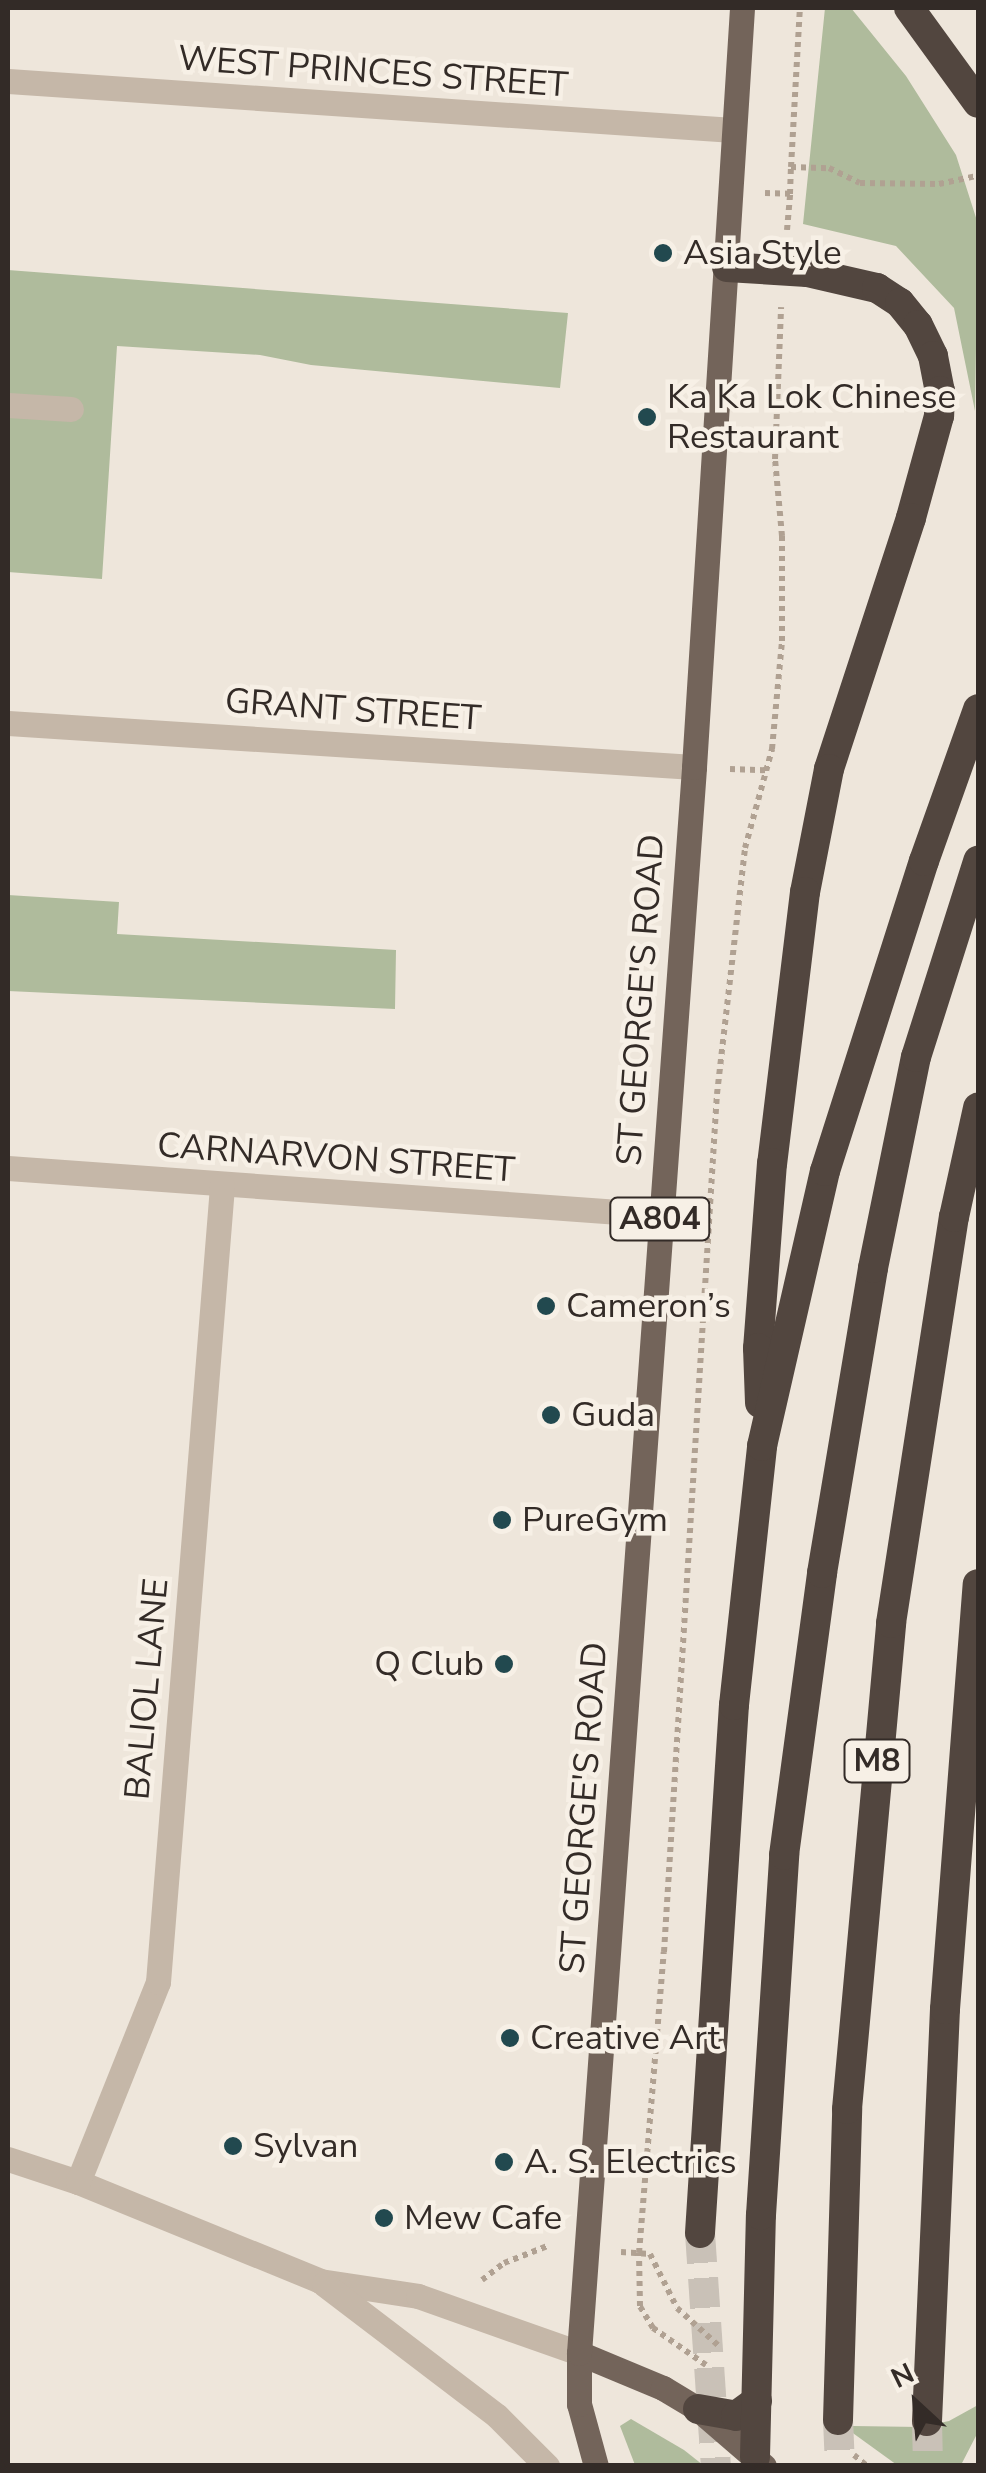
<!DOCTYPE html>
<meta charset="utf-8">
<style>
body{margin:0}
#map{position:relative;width:986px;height:2473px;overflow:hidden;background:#eee6db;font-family:"Nunito Sans",sans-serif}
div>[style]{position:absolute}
.green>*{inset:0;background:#afbb9c}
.highway-tunnel>*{height:30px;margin-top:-15px;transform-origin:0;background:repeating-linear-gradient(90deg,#c9c1b7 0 30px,transparent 0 45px)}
.path>*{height:6px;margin-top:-3px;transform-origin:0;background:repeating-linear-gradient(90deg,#b0a192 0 5px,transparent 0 10px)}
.minor>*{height:25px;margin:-12.5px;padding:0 12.5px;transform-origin:12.5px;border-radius:12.5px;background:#c5b7a8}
.major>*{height:25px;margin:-12.5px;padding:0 12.5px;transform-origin:12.5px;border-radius:12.5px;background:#73645a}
.highway>*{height:30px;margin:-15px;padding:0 15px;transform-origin:15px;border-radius:15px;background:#52463f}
.dots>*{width:28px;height:28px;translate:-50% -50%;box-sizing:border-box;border:5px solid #f7f0e6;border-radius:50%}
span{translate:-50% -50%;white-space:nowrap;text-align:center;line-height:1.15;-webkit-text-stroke:9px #f7f0e6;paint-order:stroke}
.shield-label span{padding:2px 8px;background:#f7f0e6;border:2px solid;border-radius:8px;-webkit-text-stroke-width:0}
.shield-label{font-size:32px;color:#332b27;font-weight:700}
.street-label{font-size:35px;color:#332b27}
.poi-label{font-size:35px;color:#332b27}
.left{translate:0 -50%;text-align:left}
.right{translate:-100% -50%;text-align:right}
.frame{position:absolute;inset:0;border:10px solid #332b27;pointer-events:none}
.north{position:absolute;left:866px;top:2353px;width:100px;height:100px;-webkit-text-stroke:8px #f7f0e6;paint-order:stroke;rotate:334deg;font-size:28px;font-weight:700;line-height:40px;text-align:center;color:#332b27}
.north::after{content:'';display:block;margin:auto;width:35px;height:45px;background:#332b27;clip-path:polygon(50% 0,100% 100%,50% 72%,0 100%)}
</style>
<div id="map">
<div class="green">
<div style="clip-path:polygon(825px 8px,851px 8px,906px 76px,956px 155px,978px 224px,975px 411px,954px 308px,896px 246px,803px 224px)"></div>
<div style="clip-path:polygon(8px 270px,568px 313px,560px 388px,311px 365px,260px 355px,117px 346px,102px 579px,8px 572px)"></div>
<div style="clip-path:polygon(8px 895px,119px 902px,117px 934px,396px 950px,395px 1009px,8px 991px)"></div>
<div style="clip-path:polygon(978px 2405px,978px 2432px,961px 2465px,897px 2465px,850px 2431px,853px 2426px,920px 2427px,949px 2421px)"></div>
<div style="clip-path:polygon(631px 2419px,684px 2450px,703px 2465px,635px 2465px,620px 2426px)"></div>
</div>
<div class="highway-tunnel">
<div style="left:700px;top:2233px;width:234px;rotate:86.1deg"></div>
<div style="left:838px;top:2420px;width:46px;rotate:87.5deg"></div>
<div style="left:927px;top:2421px;width:45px;rotate:88.7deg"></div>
</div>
<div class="path">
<div style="left:791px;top:167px;width:159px;rotate:-86.8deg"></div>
<div style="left:765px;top:193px;width:25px;rotate:2deg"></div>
<div style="left:790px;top:194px;width:27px;rotate:-88deg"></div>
<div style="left:791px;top:167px;width:38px;rotate:2deg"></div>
<div style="left:829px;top:168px;width:34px;rotate:26deg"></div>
<div style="left:860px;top:183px;width:79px;rotate:0.7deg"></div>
<div style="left:939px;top:184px;width:40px;rotate:-12deg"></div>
<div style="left:787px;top:230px;width:36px;rotate:-85deg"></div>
<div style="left:730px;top:769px;width:36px;rotate:2deg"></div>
<div style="left:621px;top:2252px;width:29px;rotate:4deg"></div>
<div style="left:650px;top:2254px;width:60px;rotate:63.4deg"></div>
<div style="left:677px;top:2308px;width:58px;rotate:42.2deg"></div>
<div style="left:482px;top:2280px;width:28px;rotate:-38deg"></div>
<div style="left:504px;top:2263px;width:49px;rotate:-21.4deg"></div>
<div style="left:706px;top:2365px;width:65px;rotate:-145.1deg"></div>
<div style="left:653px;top:2328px;width:26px;rotate:-121deg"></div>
<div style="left:640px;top:2306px;width:53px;rotate:-91.1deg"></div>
<div style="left:639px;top:2253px;width:302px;rotate:-85.3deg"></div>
<div style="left:664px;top:1952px;width:860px;rotate:-86.47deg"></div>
<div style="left:717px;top:1094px;width:248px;rotate:-83.5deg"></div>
<div style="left:745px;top:848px;width:103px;rotate:-74.7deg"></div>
<div style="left:772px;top:749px;width:108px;rotate:-84.7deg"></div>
<div style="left:782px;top:641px;width:105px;rotate:-90deg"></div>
<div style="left:782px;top:536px;width:77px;rotate:-95.2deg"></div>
<div style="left:775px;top:459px;width:152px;rotate:-87.7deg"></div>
<div style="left:854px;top:2455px;width:17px;rotate:40deg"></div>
</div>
<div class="minor">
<div style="left:8px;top:81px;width:727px;rotate:3.87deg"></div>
<div style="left:8px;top:405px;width:63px;rotate:3.6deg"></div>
<div style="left:8px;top:723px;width:687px;rotate:3.67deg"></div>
<div style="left:8px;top:1168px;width:654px;rotate:4.12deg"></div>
<div style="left:8px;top:2159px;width:74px;rotate:18.2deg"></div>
<div style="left:78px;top:2182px;width:261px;rotate:22.2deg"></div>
<div style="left:320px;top:2281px;width:99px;rotate:8.7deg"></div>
<div style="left:418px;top:2296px;width:171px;rotate:19.5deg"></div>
<div style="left:78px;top:2182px;width:215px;rotate:-68.2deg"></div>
<div style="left:158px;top:1982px;width:799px;rotate:-85.4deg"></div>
<div style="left:324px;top:2284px;width:218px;rotate:37.3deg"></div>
<div style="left:497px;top:2416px;width:71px;rotate:45deg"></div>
</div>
<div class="major">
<div style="left:579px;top:2353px;width:91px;rotate:22.6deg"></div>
<div style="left:663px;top:2388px;width:41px;rotate:31deg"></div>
<div style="left:698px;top:2409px;width:87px;rotate:40.8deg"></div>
<div style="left:596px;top:2466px;width:64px;rotate:-105.3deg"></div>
<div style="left:579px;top:2404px;width:51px;rotate:-90deg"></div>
<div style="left:579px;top:2353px;width:1590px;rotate:-85.85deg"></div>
<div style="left:694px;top:767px;width:761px;rotate:-86.38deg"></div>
</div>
<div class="highway">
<div style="left:909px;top:8px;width:117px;rotate:54deg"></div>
<div style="left:727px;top:267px;width:80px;rotate:3.6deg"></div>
<div style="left:807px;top:272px;width:72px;rotate:12.9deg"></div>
<div style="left:877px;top:288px;width:27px;rotate:33deg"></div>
<div style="left:900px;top:303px;width:28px;rotate:51deg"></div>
<div style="left:918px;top:325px;width:34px;rotate:64deg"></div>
<div style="left:933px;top:356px;width:36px;rotate:79deg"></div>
<div style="left:940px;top:391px;width:25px;rotate:92deg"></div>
<div style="left:939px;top:416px;width:106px;rotate:105.4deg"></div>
<div style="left:911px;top:518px;width:264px;rotate:108.1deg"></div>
<div style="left:829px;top:769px;width:125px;rotate:101deg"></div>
<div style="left:805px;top:892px;width:273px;rotate:96.9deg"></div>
<div style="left:772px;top:1163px;width:186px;rotate:94.3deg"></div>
<div style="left:758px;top:1348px;width:55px;rotate:87.9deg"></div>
<div style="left:700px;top:2233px;width:529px;rotate:-86.32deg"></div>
<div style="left:734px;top:1705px;width:261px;rotate:-83.8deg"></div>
<div style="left:762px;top:1446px;width:282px;rotate:-77.1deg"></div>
<div style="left:825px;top:1171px;width:325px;rotate:-72.3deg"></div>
<div style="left:924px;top:861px;width:161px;rotate:-70.4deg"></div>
<div style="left:698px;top:2409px;width:39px;rotate:10deg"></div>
<div style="left:736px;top:2416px;width:26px;rotate:-36deg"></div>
<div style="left:838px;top:2420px;width:311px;rotate:-88.3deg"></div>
<div style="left:847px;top:2109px;width:488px;rotate:-84.8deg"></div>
<div style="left:891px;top:1623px;width:411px;rotate:-81.2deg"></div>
<div style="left:954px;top:1217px;width:112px;rotate:-77.6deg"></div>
<div style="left:927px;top:2421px;width:412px;rotate:-87.5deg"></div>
<div style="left:945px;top:2009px;width:426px;rotate:-85.6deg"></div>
<div style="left:755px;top:2457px;width:242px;rotate:-88.6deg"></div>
<div style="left:761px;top:2215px;width:361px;rotate:-86.3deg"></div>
<div style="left:784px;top:1855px;width:285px;rotate:-82.3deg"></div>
<div style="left:822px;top:1573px;width:309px;rotate:-80.5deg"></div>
<div style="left:873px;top:1268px;width:215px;rotate:-78.5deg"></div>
<div style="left:916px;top:1057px;width:206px;rotate:-72.4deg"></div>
</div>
<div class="dots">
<div style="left:663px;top:253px;background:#22494f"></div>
<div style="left:647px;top:417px;background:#22494f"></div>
<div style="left:546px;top:1306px;background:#22494f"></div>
<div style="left:551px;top:1415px;background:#22494f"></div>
<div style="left:502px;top:1520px;background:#22494f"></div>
<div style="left:504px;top:1664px;background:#22494f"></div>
<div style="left:510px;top:2038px;background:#22494f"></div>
<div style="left:233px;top:2146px;background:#22494f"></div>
<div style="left:504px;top:2162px;background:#22494f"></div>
<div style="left:384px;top:2218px;background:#22494f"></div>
</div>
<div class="shield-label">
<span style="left:660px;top:1219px">A804</span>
<span style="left:877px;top:1761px">M8</span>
</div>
<div class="street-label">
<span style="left:373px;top:72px;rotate:4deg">WEST PRINCES STREET</span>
<span style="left:353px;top:710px;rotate:4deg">GRANT STREET</span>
<span style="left:641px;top:1000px;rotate:-86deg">ST GEORGE'S ROAD</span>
<span style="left:336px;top:1158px;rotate:4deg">CARNARVON STREET</span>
<span style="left:147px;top:1689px;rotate:-85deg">BALIOL LANE</span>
<span style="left:584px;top:1808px;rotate:-86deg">ST GEORGE'S ROAD</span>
</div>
<div class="poi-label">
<span class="left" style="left:683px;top:253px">Asia Style</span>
<span class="left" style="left:667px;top:417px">Ka Ka Lok Chinese<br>Restaurant</span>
<span class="left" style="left:566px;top:1306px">Cameron’s</span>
<span class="left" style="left:571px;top:1415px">Guda</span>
<span class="left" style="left:522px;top:1520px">PureGym</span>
<span class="right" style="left:484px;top:1664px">Q Club</span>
<span class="left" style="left:530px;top:2038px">Creative Art</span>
<span class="left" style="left:253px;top:2146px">Sylvan</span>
<span class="left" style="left:524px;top:2162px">A. S. Electrics</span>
<span class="left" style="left:404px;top:2218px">Mew Cafe</span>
</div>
<div class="frame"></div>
<div class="north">N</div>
</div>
